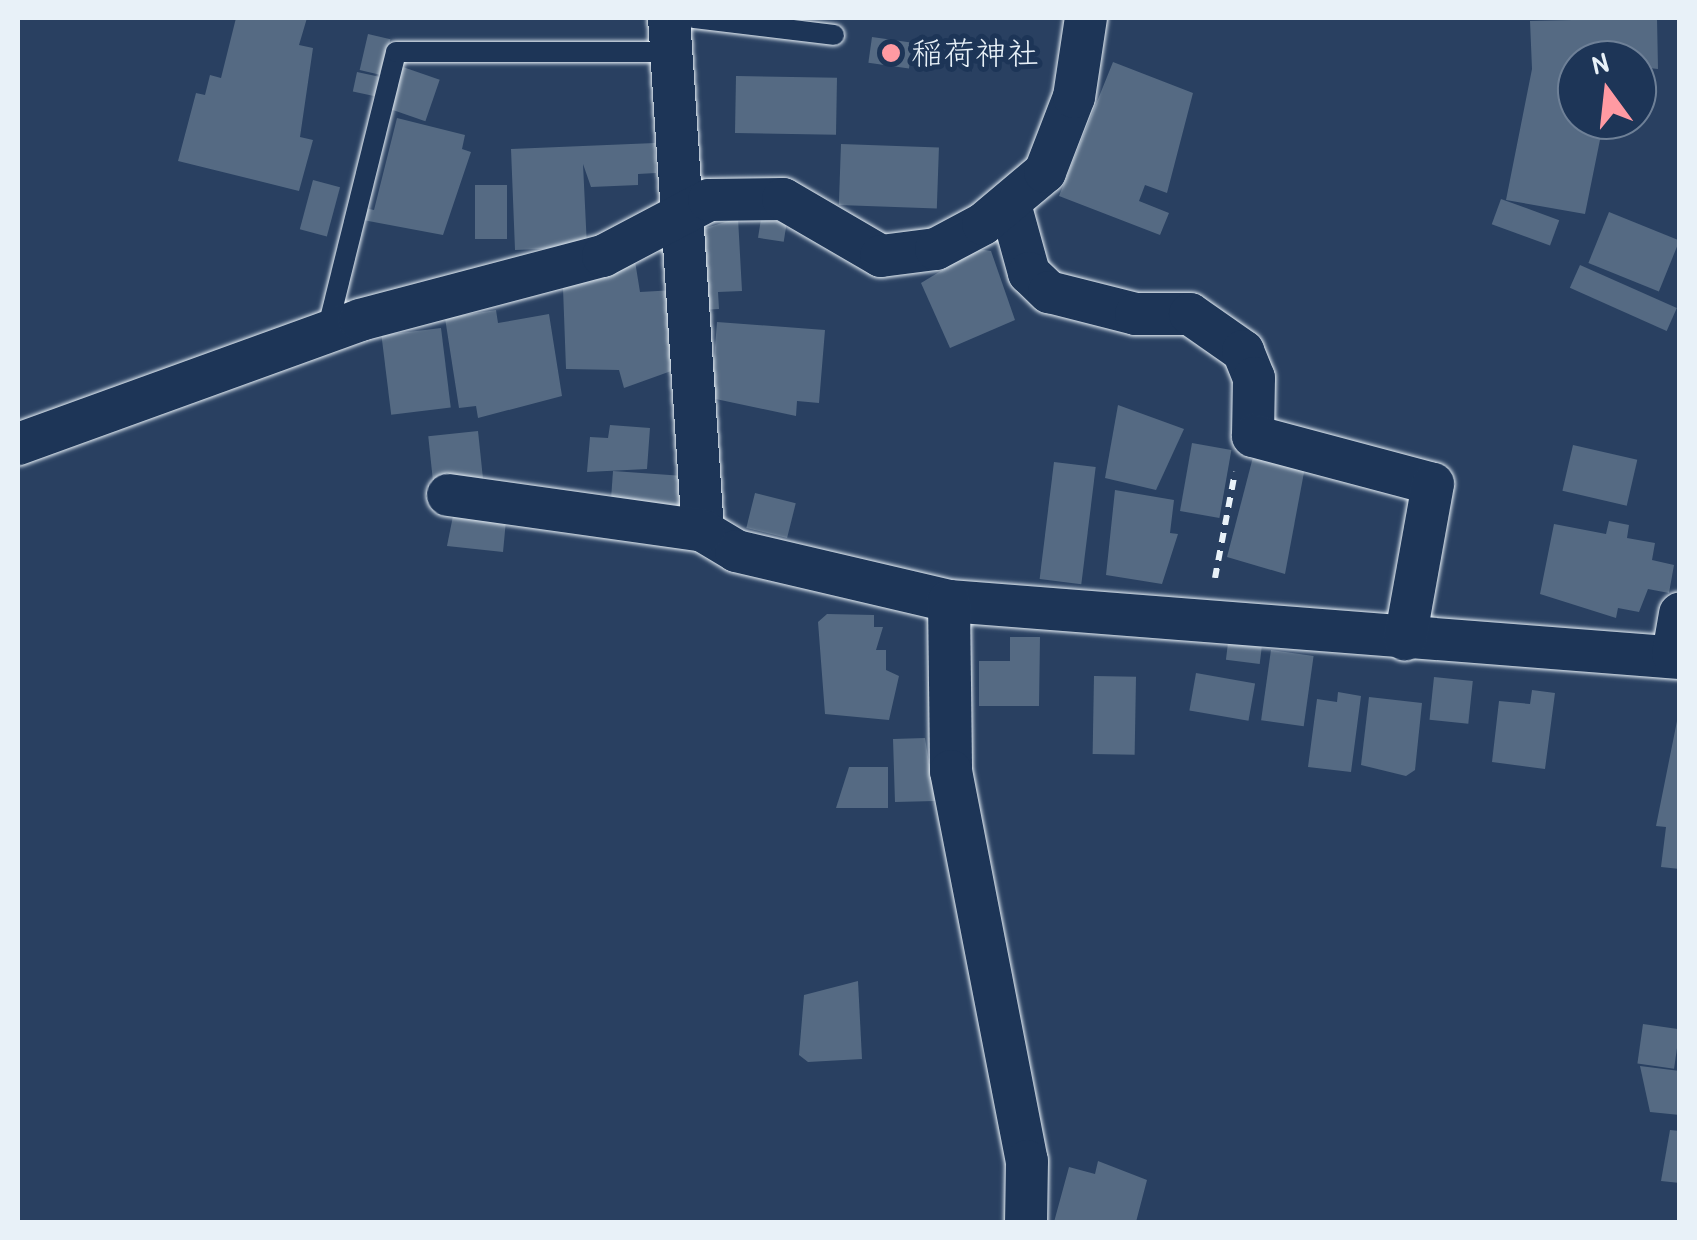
<!DOCTYPE html>
<meta charset="utf-8">
<style>
body{margin:0}
#map{position:relative;width:1697px;height:1240px;overflow:hidden;background:#294061;font-family:"Patrick Hand","Klee One",sans-serif}
div>[style]{position:absolute}
.building>*{inset:0;background:#556a83;transform-origin:0 0}
.path>*{height:6px;margin-top:-3px;transform-origin:0;background:repeating-linear-gradient(90deg,#e8f1f8 0 10px,transparent 0 18px)}
.roads{filter:drop-shadow(0 0 2px #e8f1f8) drop-shadow(0 0 2px #e8f1f8)}
.lane>*{height:20px;margin:-10px;padding:0 10px;transform-origin:10px;border-radius:10px;background:#1d3557}
.street>*{height:42px;margin:-21px;padding:0 21px;transform-origin:21px;border-radius:21px;background:#1d3557}
.dots>*{width:28px;height:28px;translate:-50% -50%;box-sizing:border-box;border:5px solid #1d3557;border-radius:50%}
span{translate:-50% -50%;white-space:nowrap;text-align:center;line-height:1.15;-webkit-text-stroke:10px #1d3557;paint-order:stroke}
.poi-label{font-size:32px;color:#e8f1f8}
.left{translate:0 -50%;text-align:left}
.frame{position:absolute;inset:0;border:20px solid #e8f1f8;pointer-events:none}
.north{position:absolute;left:1557px;top:40px;width:100px;height:100px;box-sizing:border-box;background:#1d3557;border:2px solid #6e8097;border-radius:50%;rotate:345deg;font-size:28px;font-weight:700;line-height:40px;text-align:center;color:#e8f1f8}
.north::after{content:'';display:block;margin:auto;width:35px;height:45px;background:#ff9aa2;clip-path:polygon(50% 0,100% 100%,50% 72%,0 100%)}
</style>
<div id="map">
<div class="building">
<div style="clip-path:polygon(236px 18px,307px 18px,299px 45px,313px 48px,300px 137px,313px 140px,299px 191px,178px 161px,196px 93px,205px 95px,210px 75px,221px 78px)"></div>
<div style="clip-path:polygon(1657px 18px,1658px 69px,1577px 60px,1577px 120px,1604px 120px,1585px 214px,1506px 200px,1532px 69px,1530px 21px)"></div>
<div style="left:368px;top:34px;width:23px;height:37px;rotate:13deg"></div>
<div style="left:872px;top:37px;width:41px;height:26px;rotate:8deg"></div>
<div style="clip-path:polygon(1113px 62px,1193px 93px,1167px 193px,1145px 185px,1139px 201px,1169px 213px,1160px 235px,1059px 196px)"></div>
<div style="left:400px;top:66px;width:42px;height:44px;rotate:19deg"></div>
<div style="left:357px;top:72px;width:25px;height:20px;rotate:12deg"></div>
<div style="left:736px;top:76px;width:101px;height:57px;rotate:1deg"></div>
<div style="clip-path:polygon(397px 118px,465px 135px,462px 149px,471px 152px,443px 235px,363px 220px,365px 208px,374px 210px)"></div>
<div style="clip-path:polygon(655px 143px,656px 173px,638px 174px,638px 185px,591px 187px,583px 164px,587px 247px,515px 250px,511px 149px)"></div>
<div style="left:841px;top:144px;width:98px;height:61px;rotate:2deg"></div>
<div style="left:313px;top:180px;width:28px;height:51px;rotate:15deg"></div>
<div style="left:507px;top:185px;width:54px;height:32px;rotate:90deg"></div>
<div style="left:1501px;top:199px;width:62px;height:27px;rotate:20deg"></div>
<div style="left:1609px;top:212px;width:76px;height:55px;rotate:22deg"></div>
<div style="clip-path:polygon(738px 218px,742px 291px,718px 292px,719px 309px,700px 310px,696px 231px)"></div>
<div style="left:761px;top:219px;width:26px;height:19px;rotate:9deg"></div>
<div style="clip-path:polygon(977px 249px,991px 251px,1015px 320px,950px 348px,921px 283px)"></div>
<div style="clip-path:polygon(635px 261px,640px 292px,675px 290px,674px 370px,624px 388px,619px 370px,566px 369px,563px 288px)"></div>
<div style="left:1580px;top:265px;width:106px;height:25px;rotate:24deg"></div>
<div style="clip-path:polygon(496px 310px,498px 323px,549px 314px,562px 396px,478px 418px,476px 406px,459px 408px,445px 318px)"></div>
<div style="clip-path:polygon(717px 322px,825px 330px,819px 403px,797px 401px,796px 416px,711px 398px)"></div>
<div style="left:441px;top:328px;width:80px;height:60px;rotate:83deg"></div>
<div style="clip-path:polygon(1118px 405px,1184px 429px,1156px 490px,1105px 478px)"></div>
<div style="clip-path:polygon(610px 425px,650px 428px,647px 469px,587px 472px,590px 437px,608px 438px)"></div>
<div style="left:478px;top:431px;width:55px;height:50px;rotate:84deg"></div>
<div style="left:1192px;top:443px;width:40px;height:69px;rotate:10deg"></div>
<div style="left:1573px;top:445px;width:66px;height:47px;rotate:13deg"></div>
<div style="clip-path:polygon(1253px 457px,1305px 467px,1285px 574px,1227px 557px)"></div>
<div style="left:1054px;top:462px;width:42px;height:118px;rotate:7deg"></div>
<div style="left:613px;top:471px;width:71px;height:42px;rotate:4deg"></div>
<div style="clip-path:polygon(1115px 490px,1174px 500px,1170px 533px,1178px 534px,1162px 584px,1106px 575px)"></div>
<div style="left:755px;top:493px;width:42px;height:36px;rotate:14deg"></div>
<div style="clip-path:polygon(455px 506px,506px 520px,503px 552px,447px 546px)"></div>
<div style="clip-path:polygon(1609px 521px,1629px 525px,1627px 538px,1655px 543px,1652px 560px,1674px 565px,1669px 593px,1648px 589px,1639px 612px,1618px 608px,1616px 618px,1540px 594px,1554px 524px,1606px 534px)"></div>
<div style="clip-path:polygon(827px 614px,874px 615px,874px 627px,883px 627px,876px 650px,886px 650px,886px 670px,899px 676px,889px 720px,825px 714px,818px 622px)"></div>
<div style="clip-path:polygon(1010px 637px,1040px 637px,1039px 706px,979px 706px,979px 661px,1010px 661px)"></div>
<div style="left:1228px;top:643px;width:34px;height:17px;rotate:7deg"></div>
<div style="left:1271px;top:650px;width:43px;height:71px;rotate:8deg"></div>
<div style="left:1196px;top:673px;width:60px;height:38px;rotate:10deg"></div>
<div style="left:1094px;top:676px;width:42px;height:78px;rotate:1deg"></div>
<div style="left:1434px;top:677px;width:39px;height:43px;rotate:6deg"></div>
<div style="clip-path:polygon(1532px 690px,1555px 693px,1545px 769px,1492px 762px,1499px 701px,1530px 704px)"></div>
<div style="clip-path:polygon(1338px 692px,1361px 696px,1351px 772px,1308px 767px,1317px 699px,1337px 702px)"></div>
<div style="clip-path:polygon(1369px 697px,1422px 703px,1415px 770px,1406px 776px,1361px 765px)"></div>
<div style="clip-path:polygon(1677px 721px,1680px 721px,1680px 869px,1661px 867px,1666px 827px,1656px 826px)"></div>
<div style="clip-path:polygon(925px 738px,935px 801px,895px 802px,893px 739px)"></div>
<div style="clip-path:polygon(849px 767px,888px 767px,888px 808px,836px 808px)"></div>
<div style="clip-path:polygon(858px 981px,862px 1059px,808px 1062px,799px 1055px,804px 995px)"></div>
<div style="left:1643px;top:1024px;width:37px;height:40px;rotate:8deg"></div>
<div style="clip-path:polygon(1640px 1066px,1680px 1071px,1680px 1115px,1650px 1112px)"></div>
<div style="clip-path:polygon(1670px 1130px,1680px 1131px,1680px 1183px,1661px 1181px)"></div>
<div style="clip-path:polygon(1098px 1161px,1147px 1180px,1136px 1222px,1054px 1222px,1069px 1167px,1095px 1174px)"></div>
</div>
<div class="path">
<div style="left:1215px;top:578px;width:108px;rotate:-79.3deg"></div>
</div>
<div class="roads">
<div class="lane">
<div style="left:694px;top:18px;width:141px;rotate:6.9deg"></div>
<div style="left:327px;top:331px;width:287px;rotate:-76.1deg"></div>
<div style="left:396px;top:52px;width:270px"></div>
</div>
<div class="street">
<div style="left:669px;top:18px;width:514px;rotate:86.21deg"></div>
<div style="left:703px;top:531px;width:39px;rotate:31deg"></div>
<div style="left:736px;top:551px;width:219px;rotate:13.2deg"></div>
<div style="left:949px;top:601px;width:733px;rotate:4.46deg"></div>
<div style="left:1010px;top:204px;width:72px;rotate:74.6deg"></div>
<div style="left:1029px;top:273px;width:28px;rotate:44deg"></div>
<div style="left:1049px;top:292px;width:90px;rotate:14.2deg"></div>
<div style="left:1136px;top:314px;width:54px"></div>
<div style="left:1190px;top:314px;width:65px;rotate:34.9deg"></div>
<div style="left:1243px;top:351px;width:29px;rotate:68deg"></div>
<div style="left:1254px;top:378px;width:58px;rotate:91deg"></div>
<div style="left:1253px;top:436px;width:186px;rotate:14.9deg"></div>
<div style="left:1433px;top:484px;width:158px;rotate:100.2deg"></div>
<div style="left:18px;top:444px;width:364px;rotate:-19.9deg"></div>
<div style="left:360px;top:320px;width:251px;rotate:-14.8deg"></div>
<div style="left:603px;top:256px;width:120px;rotate:-27.8deg"></div>
<div style="left:709px;top:200px;width:74px;rotate:-0.8deg"></div>
<div style="left:783px;top:199px;width:113px;rotate:30.2deg"></div>
<div style="left:881px;top:256px;width:55px;rotate:-7.3deg"></div>
<div style="left:936px;top:249px;width:53px;rotate:-28deg"></div>
<div style="left:983px;top:224px;width:81px;rotate:-40deg"></div>
<div style="left:1045px;top:172px;width:80px;rotate:-68.9deg"></div>
<div style="left:1074px;top:97px;width:80px;rotate:-81.4deg"></div>
<div style="left:448px;top:495px;width:258px;rotate:8deg"></div>
<div style="left:949px;top:601px;width:170px;rotate:89.3deg"></div>
<div style="left:951px;top:771px;width:397px;rotate:79deg"></div>
<div style="left:1027px;top:1161px;width:61px;rotate:90.9deg"></div>
<div style="left:1673px;top:654px;width:41px;rotate:-80.1deg"></div>
</div>
</div>
<div class="dots">
<div style="left:891px;top:53px;background:#ff9aa2"></div>
</div>
<div class="poi-label">
<span class="left" style="left:911px;top:53px">稲荷神社</span>
</div>
<div class="frame"></div>
<div class="north">N</div>
</div>
